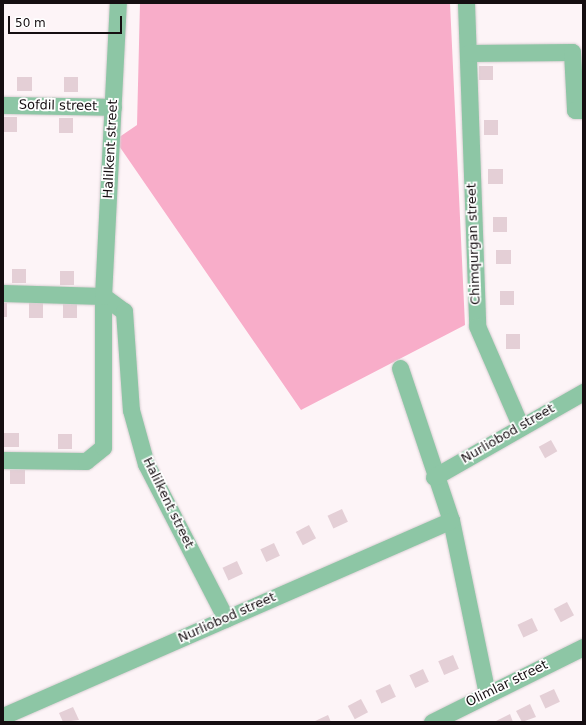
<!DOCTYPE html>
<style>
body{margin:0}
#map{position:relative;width:586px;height:725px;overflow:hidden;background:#fdf4f7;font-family:"DejaVu Sans",sans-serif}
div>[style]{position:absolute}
.green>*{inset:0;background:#f8adc9}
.building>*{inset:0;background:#e4cfd6;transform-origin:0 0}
.roads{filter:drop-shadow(0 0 1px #d8cfd2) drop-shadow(0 0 1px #d8cfd2)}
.street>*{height:17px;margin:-8.5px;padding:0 8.5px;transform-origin:8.5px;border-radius:8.5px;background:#8dc6a5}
span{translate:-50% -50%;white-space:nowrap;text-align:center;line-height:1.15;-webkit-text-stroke:3.5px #fff;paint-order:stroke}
.street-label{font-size:13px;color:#150e11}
.frame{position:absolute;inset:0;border:4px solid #150e11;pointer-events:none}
.scale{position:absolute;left:8px;top:16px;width:114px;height:18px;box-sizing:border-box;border:2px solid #150e11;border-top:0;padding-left:5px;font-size:12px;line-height:14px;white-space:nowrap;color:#150e11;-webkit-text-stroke:3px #fff;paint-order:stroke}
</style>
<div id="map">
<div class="green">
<div style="clip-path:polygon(140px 3px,450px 3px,465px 325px,301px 410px,115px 140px,137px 125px)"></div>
</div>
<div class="building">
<div style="left:479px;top:66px;width:14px;height:14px"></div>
<div style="left:17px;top:77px;width:15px;height:14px"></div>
<div style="left:64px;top:77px;width:14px;height:15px"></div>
<div style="left:3px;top:117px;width:14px;height:15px"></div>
<div style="left:59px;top:118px;width:14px;height:15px"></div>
<div style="left:484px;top:120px;width:14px;height:15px"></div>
<div style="left:488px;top:169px;width:15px;height:15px"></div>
<div style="left:493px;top:217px;width:14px;height:15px"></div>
<div style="left:496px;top:250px;width:15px;height:14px"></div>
<div style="left:12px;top:269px;width:14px;height:14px"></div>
<div style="left:60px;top:271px;width:14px;height:14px"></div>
<div style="left:500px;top:291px;width:14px;height:14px"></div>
<div style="left:3px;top:303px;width:4px;height:14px"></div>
<div style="left:29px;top:303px;width:14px;height:15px"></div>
<div style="left:63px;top:304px;width:14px;height:14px"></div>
<div style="left:506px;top:334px;width:14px;height:15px"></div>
<div style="left:4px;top:433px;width:15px;height:14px"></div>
<div style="left:58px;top:434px;width:14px;height:15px"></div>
<div style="left:551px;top:440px;width:13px;height:14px;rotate:61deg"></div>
<div style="left:10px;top:470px;width:15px;height:14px"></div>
<div style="left:342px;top:509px;width:14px;height:16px;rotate:65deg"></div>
<div style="left:309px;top:525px;width:15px;height:15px;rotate:62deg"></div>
<div style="left:274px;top:543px;width:14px;height:15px;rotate:65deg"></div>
<div style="left:237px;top:561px;width:14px;height:16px;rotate:65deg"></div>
<div style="left:567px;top:602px;width:15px;height:15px;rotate:62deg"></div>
<div style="left:532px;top:618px;width:14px;height:16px;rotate:65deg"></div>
<div style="left:453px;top:655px;width:15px;height:16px;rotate:67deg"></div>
<div style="left:423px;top:669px;width:14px;height:15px;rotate:65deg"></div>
<div style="left:390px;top:684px;width:14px;height:16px;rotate:65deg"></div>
<div style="left:554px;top:689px;width:14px;height:16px;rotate:65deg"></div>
<div style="left:361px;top:699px;width:15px;height:15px;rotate:62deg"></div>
<div style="clip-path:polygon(530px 704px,536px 717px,522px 722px,516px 711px)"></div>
<div style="clip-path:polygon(73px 707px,79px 720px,63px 722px,59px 713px)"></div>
<div style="clip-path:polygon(510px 714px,513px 722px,494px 722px)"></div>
<div style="clip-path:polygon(328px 715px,331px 722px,313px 722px)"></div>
</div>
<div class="roads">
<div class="street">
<div style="left:466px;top:3px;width:323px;rotate:88deg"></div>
<div style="left:477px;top:326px;width:110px;rotate:66.5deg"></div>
<div style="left:468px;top:53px;width:104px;rotate:-0.6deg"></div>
<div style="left:572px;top:52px;width:58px;rotate:87deg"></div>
<div style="left:575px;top:110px;width:8px"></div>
<div style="left:3px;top:105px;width:110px;rotate:1deg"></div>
<div style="left:3px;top:293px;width:100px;rotate:1.7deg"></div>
<div style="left:103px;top:296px;width:26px;rotate:36deg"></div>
<div style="left:124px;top:311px;width:99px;rotate:86deg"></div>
<div style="left:131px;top:410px;width:56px;rotate:74.5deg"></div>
<div style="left:146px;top:464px;width:174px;rotate:62.7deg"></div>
<div style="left:400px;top:368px;width:160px;rotate:71.5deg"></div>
<div style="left:451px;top:520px;width:178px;rotate:78.3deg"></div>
<div style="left:3px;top:460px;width:83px;rotate:0.7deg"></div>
<div style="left:86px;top:461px;width:22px;rotate:-39deg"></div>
<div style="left:103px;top:447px;width:151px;rotate:-90deg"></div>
<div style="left:103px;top:296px;width:293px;rotate:-87.1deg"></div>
<div style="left:434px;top:477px;width:172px;rotate:-29.7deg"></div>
<div style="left:3px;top:716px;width:489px;rotate:-23.6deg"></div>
<div style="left:432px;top:722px;width:169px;rotate:-26.4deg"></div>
</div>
</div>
<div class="street-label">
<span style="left:58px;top:106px;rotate:1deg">Sofdil street</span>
<span style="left:111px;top:149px;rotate:-87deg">Halilkent street</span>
<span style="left:474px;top:244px;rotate:-92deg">Chimqurgan street</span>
<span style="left:508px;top:434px;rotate:-30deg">Nurliobod street</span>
<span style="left:168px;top:503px;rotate:64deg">Halilkent street</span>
<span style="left:227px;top:618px;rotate:-24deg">Nurliobod street</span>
<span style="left:507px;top:684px;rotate:-26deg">Olimlar street</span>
</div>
<div class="frame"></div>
<div class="scale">50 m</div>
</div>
